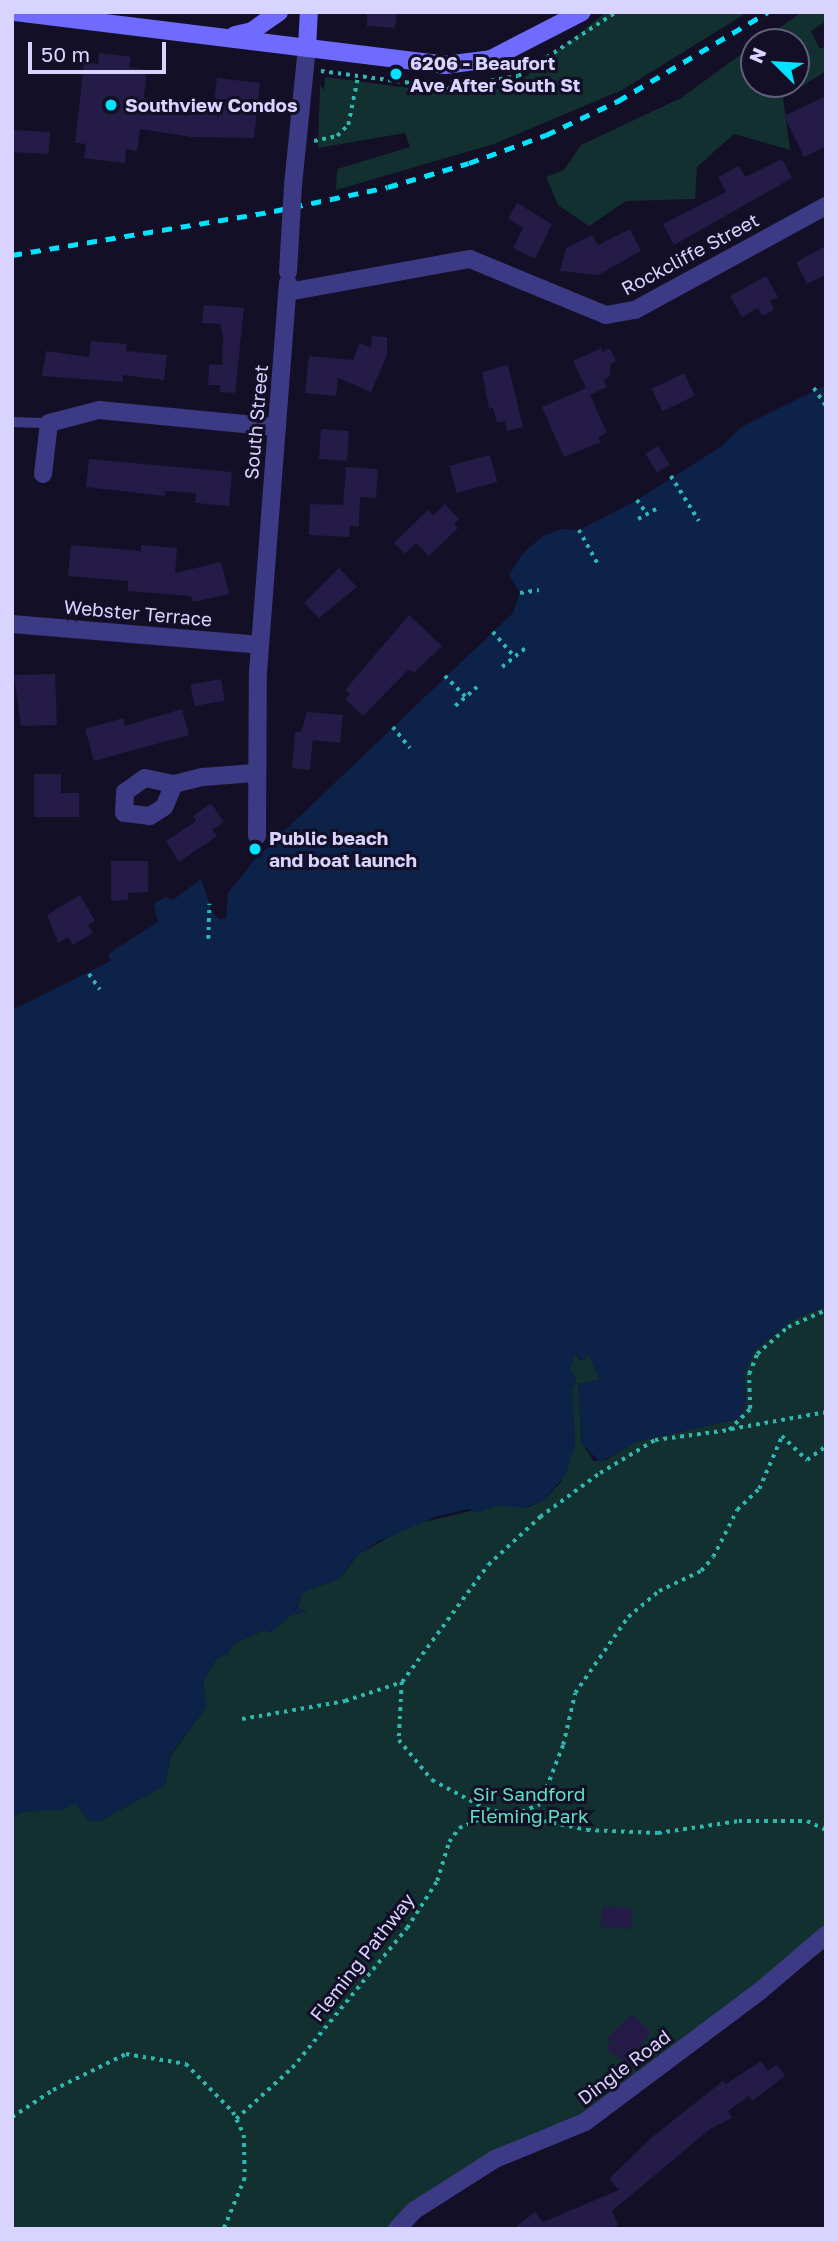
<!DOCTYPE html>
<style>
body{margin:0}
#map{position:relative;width:838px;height:2241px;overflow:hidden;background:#130f26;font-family:"Golos Text",sans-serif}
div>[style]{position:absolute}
.green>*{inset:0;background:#12302f}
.water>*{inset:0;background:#0c2248}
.building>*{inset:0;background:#241b47;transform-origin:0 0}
.path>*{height:3.5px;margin-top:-1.75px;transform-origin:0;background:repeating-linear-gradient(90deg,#2fb8b0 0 3.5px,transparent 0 8.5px)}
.lane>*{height:10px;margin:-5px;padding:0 5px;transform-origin:5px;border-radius:5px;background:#3d3a85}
.street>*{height:18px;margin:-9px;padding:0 9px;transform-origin:9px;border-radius:9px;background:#3d3a85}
.secondary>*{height:18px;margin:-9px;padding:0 9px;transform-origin:9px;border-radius:9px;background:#6f6bff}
.rail>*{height:5px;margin-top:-2.5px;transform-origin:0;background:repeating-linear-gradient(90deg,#00e5ff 0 10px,transparent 0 19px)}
.street-bridge>*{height:18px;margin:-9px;padding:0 9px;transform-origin:9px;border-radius:9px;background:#3d3a85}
.dots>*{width:19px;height:19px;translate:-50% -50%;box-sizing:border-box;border:4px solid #130f26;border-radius:50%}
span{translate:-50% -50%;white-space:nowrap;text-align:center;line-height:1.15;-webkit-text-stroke:6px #130f26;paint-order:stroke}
.poi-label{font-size:19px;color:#d9d4ff;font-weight:700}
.left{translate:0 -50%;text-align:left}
.street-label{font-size:19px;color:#d9d4ff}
.park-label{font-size:19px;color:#5fe0c0}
.frame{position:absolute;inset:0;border:14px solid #d9d4ff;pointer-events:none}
.north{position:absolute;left:740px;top:28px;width:70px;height:70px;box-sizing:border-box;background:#130f26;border:2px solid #625e7d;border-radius:50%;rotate:294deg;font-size:19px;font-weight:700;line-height:28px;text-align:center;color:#d9d4ff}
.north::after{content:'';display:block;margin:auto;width:24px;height:32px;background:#00e5ff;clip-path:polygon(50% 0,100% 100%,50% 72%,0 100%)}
.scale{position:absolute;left:28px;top:42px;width:138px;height:32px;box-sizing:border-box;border:4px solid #d9d4ff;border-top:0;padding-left:9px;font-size:21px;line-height:24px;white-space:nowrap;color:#d9d4ff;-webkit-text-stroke:5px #130f26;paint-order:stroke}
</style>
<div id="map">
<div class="green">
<div style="clip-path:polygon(606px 12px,748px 12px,622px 90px,494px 144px,336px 190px,337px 169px,410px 147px,405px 133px,318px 148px,320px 85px,324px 90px,325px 77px,432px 91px,519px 82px)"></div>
<div style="clip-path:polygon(802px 12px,826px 12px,826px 21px,811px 31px,820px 49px,826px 46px,826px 71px,783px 98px,790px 150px,734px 134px,697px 167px,695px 199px,626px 201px,589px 226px,558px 205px,546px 177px,564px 170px,581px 145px,681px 98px,754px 45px,754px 84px,796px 84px,796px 42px,759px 42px)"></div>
<div style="clip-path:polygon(826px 1306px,826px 1948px,760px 1998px,566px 2127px,394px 2229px,12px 2229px,12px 1821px,17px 1813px,76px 1803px,89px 1821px,100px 1821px,165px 1785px,171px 1755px,206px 1707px,203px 1681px,216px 1659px,227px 1654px,235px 1643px,264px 1630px,270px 1632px,291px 1615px,307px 1611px,297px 1609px,303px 1592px,341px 1578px,357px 1555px,411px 1525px,496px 1505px,529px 1507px,544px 1500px,561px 1482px,575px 1445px,572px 1390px,576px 1380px,570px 1369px,575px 1353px,580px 1360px,589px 1354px,600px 1380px,578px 1384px,582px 1444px,594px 1461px,605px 1460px,635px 1442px,740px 1418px,746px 1399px,744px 1373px,754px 1351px,792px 1320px)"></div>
</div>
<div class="water">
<div style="clip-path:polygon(826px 385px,826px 1306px,792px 1320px,754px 1351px,744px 1373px,746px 1404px,740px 1418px,635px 1442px,600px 1462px,582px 1444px,578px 1384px,600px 1380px,589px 1354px,583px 1361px,575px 1353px,570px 1369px,576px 1380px,572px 1390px,575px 1445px,566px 1474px,544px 1500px,524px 1508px,498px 1505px,479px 1512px,469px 1509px,438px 1516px,377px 1542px,354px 1558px,341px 1578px,303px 1592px,297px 1608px,307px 1611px,291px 1615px,272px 1632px,264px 1630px,235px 1643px,226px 1655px,216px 1659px,203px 1681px,206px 1707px,171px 1754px,165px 1785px,100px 1821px,89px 1821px,76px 1803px,63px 1810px,19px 1812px,12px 1821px,12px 1010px,111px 961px,108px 955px,114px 950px,158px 922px,154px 904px,165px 897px,173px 900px,201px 879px,212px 911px,219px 919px,226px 918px,228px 893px,256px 858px,513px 613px,520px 593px,509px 575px,524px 552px,543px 536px,562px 529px,579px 530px,637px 500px,722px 446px,741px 427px)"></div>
</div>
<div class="building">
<div style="clip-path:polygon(367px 12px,397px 12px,395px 28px,367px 26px)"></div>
<div style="clip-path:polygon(99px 53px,131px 57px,129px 67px,147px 70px,144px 98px,213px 109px,217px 78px,260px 83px,254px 138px,191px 137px,140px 129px,137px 151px,126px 149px,125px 163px,84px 158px,86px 144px,75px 143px,84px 62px,98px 64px)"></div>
<div style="clip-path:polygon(826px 96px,826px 146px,804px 157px,784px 116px)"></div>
<div style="left:13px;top:130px;width:37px;height:22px;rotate:3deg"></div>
<div style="clip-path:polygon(782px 159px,792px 178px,674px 245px,663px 224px,726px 192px,718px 177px,739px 166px,745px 177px)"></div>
<div style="clip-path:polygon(517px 203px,552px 224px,535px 259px,513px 248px,523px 228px,508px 218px)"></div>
<div style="clip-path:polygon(630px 229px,641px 251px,598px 275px,560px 271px,566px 248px,592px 235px,598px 245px)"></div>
<div style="clip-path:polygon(826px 246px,826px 275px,807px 284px,796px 262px)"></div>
<div style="clip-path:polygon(766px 276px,778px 297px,770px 301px,774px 310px,762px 316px,758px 308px,742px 317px,730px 296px)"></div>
<div style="clip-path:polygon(204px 305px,244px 308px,235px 393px,220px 392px,220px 385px,208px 385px,209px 364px,222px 365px,223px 337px,220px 324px,202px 323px)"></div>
<div style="clip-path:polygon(372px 336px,387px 337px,387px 355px,371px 392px,338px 378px,336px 396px,305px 393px,309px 356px,353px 360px,360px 343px,371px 348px)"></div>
<div style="clip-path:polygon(91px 341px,127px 344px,126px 351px,167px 355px,164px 380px,123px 375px,123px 382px,42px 376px,46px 351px,89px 357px)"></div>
<div style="clip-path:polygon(601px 348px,602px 352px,610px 348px,616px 361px,610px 365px,610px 376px,604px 380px,607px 387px,590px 395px,607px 433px,598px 437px,601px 442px,564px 457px,542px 407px,586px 388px,573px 361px)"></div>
<div style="clip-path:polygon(508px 365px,523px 427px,507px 431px,505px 421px,497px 423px,493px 408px,489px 409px,482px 372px)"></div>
<div style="left:684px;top:373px;width:25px;height:36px;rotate:64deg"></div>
<div style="left:321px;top:429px;width:28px;height:30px;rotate:4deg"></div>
<div style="left:658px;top:446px;width:22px;height:15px;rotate:58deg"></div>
<div style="left:490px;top:455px;width:28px;height:42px;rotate:75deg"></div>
<div style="clip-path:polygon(89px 459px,232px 472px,229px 506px,195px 503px,196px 493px,165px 491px,165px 496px,86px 487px)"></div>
<div style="clip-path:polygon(346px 467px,378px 469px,376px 498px,360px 497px,359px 526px,350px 526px,349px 537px,309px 535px,310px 504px,343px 505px)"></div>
<div style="clip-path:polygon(445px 504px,459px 519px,454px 523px,458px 528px,429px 556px,416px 543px,405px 554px,394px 543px,428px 510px,433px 516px)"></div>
<div style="clip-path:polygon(71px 545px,141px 551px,141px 545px,177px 548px,175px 573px,221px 562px,229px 594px,193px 602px,191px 596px,128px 591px,128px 581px,68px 576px)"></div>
<div style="clip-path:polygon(339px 568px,357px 587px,319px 618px,304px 603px)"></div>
<div style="clip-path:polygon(409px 615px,442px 646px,415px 672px,408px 670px,363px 716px,345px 699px,350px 694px,345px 690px)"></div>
<div style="clip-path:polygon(55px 674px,57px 725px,21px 726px,14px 675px)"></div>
<div style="left:221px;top:679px;width:22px;height:31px;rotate:80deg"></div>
<div style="clip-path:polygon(182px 709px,189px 735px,94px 761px,85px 729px,123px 718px,125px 726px)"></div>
<div style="clip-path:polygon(307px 712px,343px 715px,340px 743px,313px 740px,310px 770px,292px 768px,295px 732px,301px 732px)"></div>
<div style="clip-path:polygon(34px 774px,61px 774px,61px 793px,79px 793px,79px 817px,34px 817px)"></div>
<div style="clip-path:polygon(211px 803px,224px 822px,212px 830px,217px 836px,179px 862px,166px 841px,196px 821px,193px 816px)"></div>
<div style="clip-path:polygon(111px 861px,148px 861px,148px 892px,128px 893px,128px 900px,111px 901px)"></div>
<div style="clip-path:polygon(80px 895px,95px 921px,88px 925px,93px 933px,73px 945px,68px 937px,58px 943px,47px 915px)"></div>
<div style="left:602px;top:1906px;width:31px;height:21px;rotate:4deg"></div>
<div style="clip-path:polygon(631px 2014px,651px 2031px,628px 2064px,605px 2049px,611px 2041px,607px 2038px)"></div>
<div style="clip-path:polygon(761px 2061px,768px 2071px,777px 2065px,785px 2076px,752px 2101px,749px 2096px,728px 2111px,732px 2118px,710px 2129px,612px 2211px,618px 2225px,610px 2229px,513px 2229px,535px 2212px,543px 2222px,619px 2190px,609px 2179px,651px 2138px,723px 2081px,726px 2084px)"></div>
</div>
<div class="path">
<div style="left:321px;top:71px;width:129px;rotate:7.6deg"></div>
<div style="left:449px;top:88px;width:70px;rotate:-9.9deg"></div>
<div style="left:518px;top:76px;width:117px;rotate:-33.1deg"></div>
<div style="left:314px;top:141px;width:24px;rotate:-12deg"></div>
<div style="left:337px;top:136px;width:16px;rotate:-45deg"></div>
<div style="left:348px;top:125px;width:50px;rotate:-78.5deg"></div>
<div style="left:814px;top:388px;width:22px;rotate:56deg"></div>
<div style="left:671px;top:476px;width:53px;rotate:58.1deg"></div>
<div style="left:637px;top:500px;width:17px;rotate:54deg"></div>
<div style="left:638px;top:519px;width:21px;rotate:-29deg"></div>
<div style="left:579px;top:530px;width:39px;rotate:61deg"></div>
<div style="left:520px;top:593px;width:19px;rotate:-9deg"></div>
<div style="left:493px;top:632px;width:33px;rotate:49deg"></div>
<div style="left:502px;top:667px;width:32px;rotate:-39deg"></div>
<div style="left:445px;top:676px;width:30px;rotate:45deg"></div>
<div style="left:455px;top:706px;width:29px;rotate:-41deg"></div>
<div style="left:393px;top:727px;width:27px;rotate:51deg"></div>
<div style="left:208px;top:939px;width:35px;rotate:-88deg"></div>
<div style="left:89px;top:974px;width:19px;rotate:55deg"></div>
<div style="left:731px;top:1429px;width:97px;rotate:-10.1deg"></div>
<div style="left:402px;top:1682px;width:58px;rotate:93deg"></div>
<div style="left:399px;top:1740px;width:52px;rotate:50.5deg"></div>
<div style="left:432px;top:1780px;width:61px;rotate:28.2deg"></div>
<div style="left:486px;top:1809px;width:103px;rotate:11.7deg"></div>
<div style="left:587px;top:1830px;width:71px;rotate:2.4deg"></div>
<div style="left:658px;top:1833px;width:82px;rotate:-8.4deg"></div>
<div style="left:739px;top:1821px;width:68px"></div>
<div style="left:807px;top:1821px;width:21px;rotate:25deg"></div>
<div style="left:242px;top:1719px;width:105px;rotate:-9.9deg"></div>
<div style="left:345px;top:1701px;width:60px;rotate:-18.4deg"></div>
<div style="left:402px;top:1682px;width:145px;rotate:-53.7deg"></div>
<div style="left:488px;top:1565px;width:71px;rotate:-42.7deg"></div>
<div style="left:540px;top:1517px;width:74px;rotate:-36.3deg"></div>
<div style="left:600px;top:1473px;width:64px;rotate:-31deg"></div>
<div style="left:655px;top:1440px;width:75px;rotate:-7.7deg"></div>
<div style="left:729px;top:1430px;width:30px;rotate:-45deg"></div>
<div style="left:750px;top:1409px;width:35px;rotate:-92deg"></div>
<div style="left:749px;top:1374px;width:22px;rotate:-68deg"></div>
<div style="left:757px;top:1354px;width:41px;rotate:-41.1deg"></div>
<div style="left:788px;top:1327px;width:42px;rotate:-24.1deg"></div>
<div style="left:514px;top:1815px;width:28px;rotate:-23deg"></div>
<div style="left:540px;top:1804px;width:63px;rotate:-68.7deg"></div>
<div style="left:563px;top:1745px;width:53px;rotate:-77deg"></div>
<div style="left:575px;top:1693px;width:93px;rotate:-55.1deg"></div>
<div style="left:628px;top:1617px;width:40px;rotate:-40deg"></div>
<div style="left:659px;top:1591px;width:47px;rotate:-25.5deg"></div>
<div style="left:701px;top:1571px;width:18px;rotate:-49deg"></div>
<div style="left:713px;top:1557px;width:53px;rotate:-62.9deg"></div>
<div style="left:737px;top:1510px;width:30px;rotate:-44deg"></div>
<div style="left:759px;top:1489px;width:58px;rotate:-66.5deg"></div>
<div style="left:782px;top:1436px;width:35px;rotate:44deg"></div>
<div style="left:807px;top:1460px;width:24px;rotate:-36deg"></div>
<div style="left:12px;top:2117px;width:49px;rotate:-33.4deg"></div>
<div style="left:53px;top:2090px;width:81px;rotate:-26.3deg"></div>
<div style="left:126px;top:2054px;width:61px;rotate:9.5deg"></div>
<div style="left:186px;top:2064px;width:67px;rotate:45.6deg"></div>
<div style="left:233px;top:2112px;width:25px;rotate:64deg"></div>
<div style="left:244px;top:2135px;width:43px;rotate:88.7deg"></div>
<div style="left:245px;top:2178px;width:55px;rotate:112.4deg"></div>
<div style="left:236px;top:2119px;width:76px;rotate:-42.3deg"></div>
<div style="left:292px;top:2068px;width:181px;rotate:-50.6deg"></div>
<div style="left:407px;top:1928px;width:56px;rotate:-57.4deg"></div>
<div style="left:437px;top:1881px;width:41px;rotate:-72.9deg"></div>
<div style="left:449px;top:1842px;width:17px;rotate:-54deg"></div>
<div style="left:459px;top:1828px;width:39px;rotate:-23deg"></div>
</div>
<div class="lane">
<div style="left:12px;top:422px;width:37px;rotate:2deg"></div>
</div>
<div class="street">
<div style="left:293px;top:185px;width:138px;rotate:-84.2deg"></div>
<div style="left:288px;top:292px;width:185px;rotate:-10.3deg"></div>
<div style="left:470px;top:259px;width:147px;rotate:22.4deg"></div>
<div style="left:606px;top:315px;width:29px;rotate:-10deg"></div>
<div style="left:635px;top:310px;width:217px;rotate:-28.6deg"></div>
<div style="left:43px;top:474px;width:51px;rotate:-83.3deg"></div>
<div style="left:49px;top:423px;width:52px;rotate:-14.6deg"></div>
<div style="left:99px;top:410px;width:179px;rotate:5.5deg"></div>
<div style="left:12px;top:624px;width:249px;rotate:4.8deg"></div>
<div style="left:174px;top:784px;width:25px;rotate:113deg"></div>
<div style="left:164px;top:807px;width:17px;rotate:147deg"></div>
<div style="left:150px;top:816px;width:26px;rotate:-173deg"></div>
<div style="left:124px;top:813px;width:21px;rotate:-87deg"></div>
<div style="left:125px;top:792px;width:24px;rotate:-35deg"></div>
<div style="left:145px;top:778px;width:30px;rotate:12deg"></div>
<div style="left:174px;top:784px;width:30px;rotate:-14deg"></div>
<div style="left:203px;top:777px;width:51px;rotate:-4.5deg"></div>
<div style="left:257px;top:836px;width:164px;rotate:-89.7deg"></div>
<div style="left:258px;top:672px;width:390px;rotate:-85.6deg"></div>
<div style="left:397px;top:2229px;width:26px;rotate:-47deg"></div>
<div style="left:415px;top:2210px;width:95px;rotate:-32.5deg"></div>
<div style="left:495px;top:2159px;width:97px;rotate:-22.3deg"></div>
<div style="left:585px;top:2122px;width:219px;rotate:-36.8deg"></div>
<div style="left:760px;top:1991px;width:87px;rotate:-40.3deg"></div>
</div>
<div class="secondary">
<div style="left:15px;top:12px;width:433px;rotate:7deg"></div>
<div style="left:445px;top:65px;width:46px;rotate:-7.4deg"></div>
<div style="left:491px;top:59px;width:102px;rotate:-27.3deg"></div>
<div style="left:235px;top:35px;width:17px;rotate:-13deg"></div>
<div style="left:252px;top:31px;width:33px;rotate:-35deg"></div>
<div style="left:307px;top:48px;width:36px;rotate:-87deg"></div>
</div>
<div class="rail">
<div style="left:12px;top:255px;width:266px;rotate:-9.5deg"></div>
<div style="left:274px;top:211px;width:116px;rotate:-11.9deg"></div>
<div style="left:388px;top:187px;width:84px;rotate:-16.5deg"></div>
<div style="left:469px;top:163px;width:82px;rotate:-20deg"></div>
<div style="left:546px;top:135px;width:80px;rotate:-25.3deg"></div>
<div style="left:618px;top:101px;width:174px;rotate:-30.7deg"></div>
</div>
<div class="street-bridge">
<div style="left:288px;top:272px;width:87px;rotate:-86.7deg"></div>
</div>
<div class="dots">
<div style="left:396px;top:74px;background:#00e5ff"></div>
<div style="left:111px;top:105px;background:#00e5ff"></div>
<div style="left:255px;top:849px;background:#00e5ff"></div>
</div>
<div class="poi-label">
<span class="left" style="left:410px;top:74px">6206 - Beaufort<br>Ave After South St</span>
<span class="left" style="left:125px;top:105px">Southview Condos</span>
<span class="left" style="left:269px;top:849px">Public beach<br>and boat launch</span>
</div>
<div class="street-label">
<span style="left:690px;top:254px;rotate:-28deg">Rockcliffe Street</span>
<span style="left:256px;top:422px;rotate:-85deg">South Street</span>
<span style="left:138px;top:613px;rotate:5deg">Webster Terrace</span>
<span style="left:362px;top:1957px;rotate:-52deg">Fleming Pathway</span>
<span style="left:624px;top:2067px;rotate:-37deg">Dingle Road</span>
</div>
<div class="park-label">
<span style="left:529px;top:1805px">Sir Sandford<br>Fleming Park</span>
</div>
<div class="frame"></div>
<div class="north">N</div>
<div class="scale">50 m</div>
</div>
